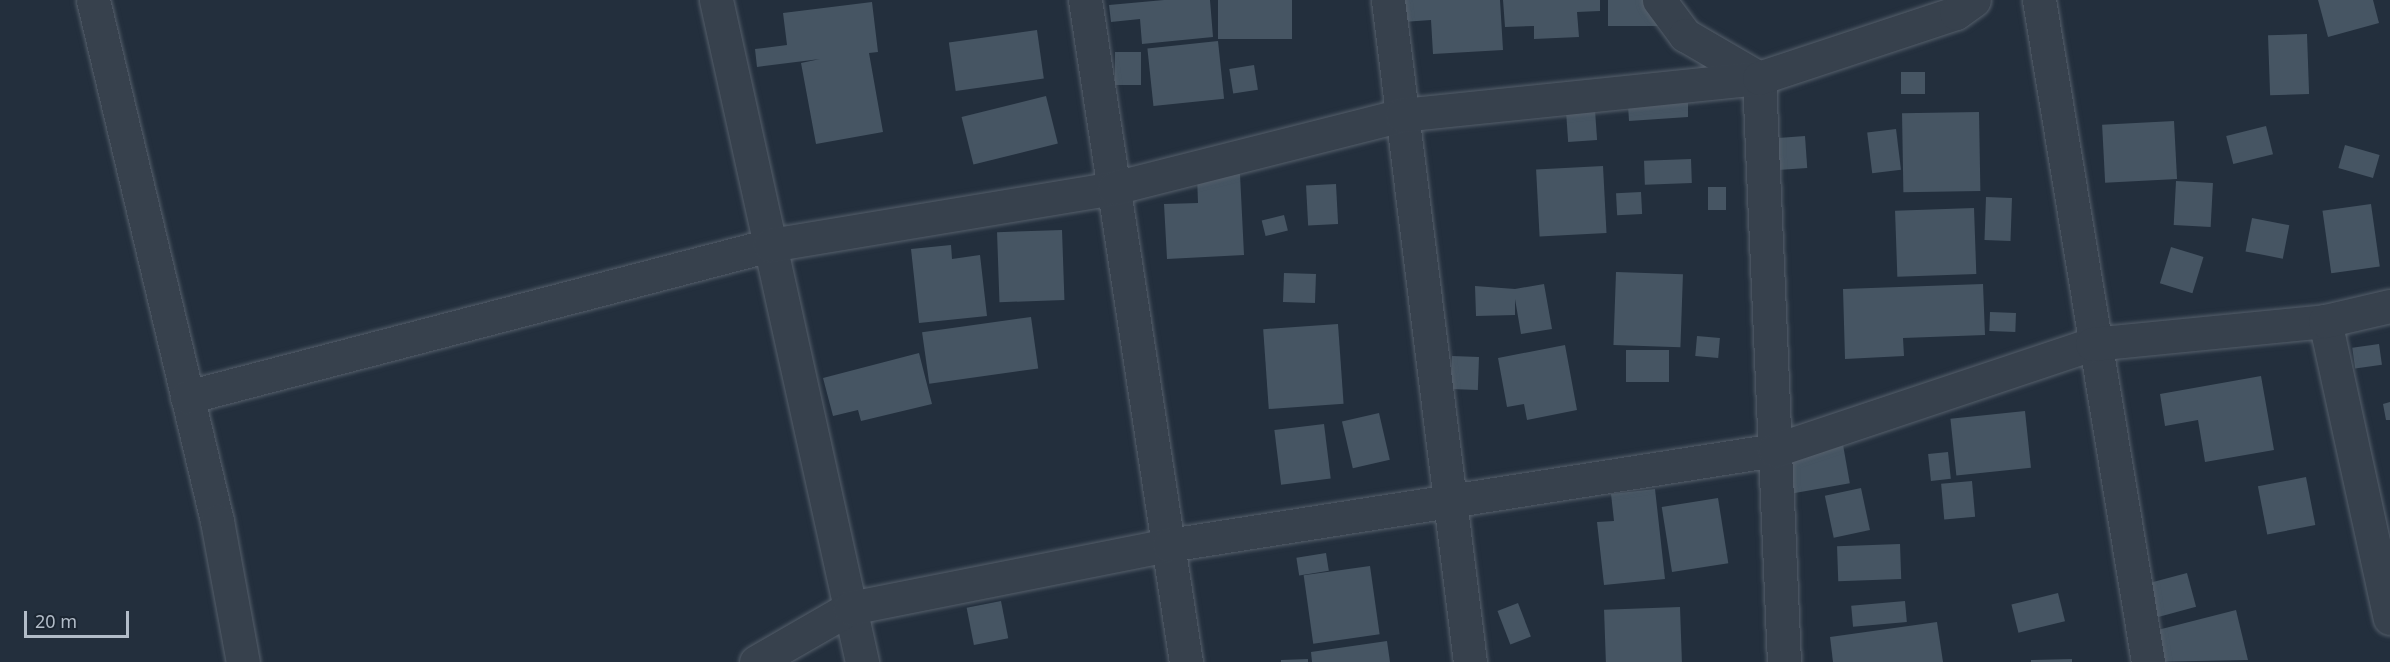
<!DOCTYPE html>
<style>
body{margin:0}
#map{position:relative;width:2390px;height:662px;overflow:hidden;background:#232f3d;font-family:"Noto Sans",sans-serif}
div>[style]{position:absolute}
.building>*{inset:0;background:#465563;transform-origin:0 0}
.roads{filter:drop-shadow(0 0 2px #555f6b) drop-shadow(0 0 2px #555f6b)}
.minor>*{height:33px;margin:-16.5px;padding:0 16.5px;transform-origin:16.5px;border-radius:16.5px;background:#37414d}
span{translate:-50% -50%;white-space:nowrap;text-align:center;line-height:1.15;-webkit-text-stroke:4.5px #1c2632;paint-order:stroke}
.scale{position:absolute;left:24px;top:611px;width:105px;height:27px;box-sizing:border-box;border:3px solid #b2bcc8;border-top:0;padding-left:8px;font-size:18px;line-height:21px;white-space:nowrap;color:#b2bcc8;-webkit-text-stroke:4px #1c2632;paint-order:stroke}
</style>
<div id="map">
<div class="building">
<div style="clip-path:polygon(1164px 0,1210px 0,1213px 37px,1142px 44px,1140px 19px,1111px 22px,1109px 5px)"></div>
<div style="left:1218px;top:0;width:74px;height:39px"></div>
<div style="clip-path:polygon(1402px 0,1500px 0,1503px 50px,1433px 54px,1431px 20px,1403px 22px)"></div>
<div style="clip-path:polygon(1503px 0,1600px 0,1600px 11px,1577px 12px,1579px 37px,1534px 39px,1534px 26px,1505px 27px)"></div>
<div style="left:1608px;top:0;width:57px;height:26px"></div>
<div style="clip-path:polygon(2318px 0,2373px 0,2379px 23px,2328px 37px)"></div>
<div style="clip-path:polygon(872px 2px,878px 52px,869px 53px,883px 132px,816px 144px,801px 63px,820px 59px,757px 67px,755px 49px,787px 45px,783px 13px)"></div>
<div style="left:1037px;top:30px;width:49px;height:89px;rotate:82deg"></div>
<div style="left:2307px;top:34px;width:60px;height:39px;rotate:88deg"></div>
<div style="left:1218px;top:41px;width:58px;height:71px;rotate:84deg"></div>
<div style="left:1115px;top:52px;width:26px;height:33px"></div>
<div style="left:1254px;top:65px;width:25px;height:25px;rotate:81deg"></div>
<div style="left:1901px;top:72px;width:24px;height:22px"></div>
<div style="left:1046px;top:96px;width:49px;height:87px;rotate:76deg"></div>
<div style="clip-path:polygon(1688px 103px,1688px 117px,1629px 121px,1628px 105px)"></div>
<div style="left:1595px;top:110px;width:30px;height:29px;rotate:86deg"></div>
<div style="left:1979px;top:112px;width:79px;height:77px;rotate:89deg"></div>
<div style="left:2174px;top:121px;width:58px;height:72px;rotate:87deg"></div>
<div style="left:2266px;top:126px;width:29px;height:41px;rotate:76deg"></div>
<div style="left:1896px;top:129px;width:41px;height:29px;rotate:83deg"></div>
<div style="left:1805px;top:136px;width:32px;height:32px;rotate:86deg"></div>
<div style="left:2345px;top:145px;width:36px;height:24px;rotate:16deg"></div>
<div style="left:1691px;top:159px;width:24px;height:47px;rotate:88deg"></div>
<div style="left:1603px;top:166px;width:67px;height:67px;rotate:87deg"></div>
<div style="clip-path:polygon(1240px 174px,1244px 255px,1167px 259px,1164px 204px,1198px 203px,1197px 176px)"></div>
<div style="left:2176px;top:181px;width:37px;height:44px;rotate:3deg"></div>
<div style="left:1336px;top:184px;width:40px;height:30px;rotate:87deg"></div>
<div style="left:1708px;top:187px;width:18px;height:23px"></div>
<div style="left:1641px;top:192px;width:22px;height:25px;rotate:87deg"></div>
<div style="left:1986px;top:197px;width:26px;height:43px;rotate:2deg"></div>
<div style="left:2371px;top:204px;width:63px;height:49px;rotate:82deg"></div>
<div style="left:1974px;top:208px;width:66px;height:79px;rotate:88deg"></div>
<div style="left:1284px;top:215px;width:16px;height:23px;rotate:76deg"></div>
<div style="left:2252px;top:218px;width:38px;height:34px;rotate:11deg"></div>
<div style="left:1062px;top:230px;width:70px;height:65px;rotate:88deg"></div>
<div style="clip-path:polygon(951px 245px,952px 259px,980px 255px,987px 316px,919px 323px,911px 249px)"></div>
<div style="left:2171px;top:247px;width:34px;height:38px;rotate:17deg"></div>
<div style="left:1616px;top:272px;width:67px;height:73px;rotate:2deg"></div>
<div style="left:1284px;top:273px;width:32px;height:29px;rotate:2deg"></div>
<div style="clip-path:polygon(1544px 284px,1552px 329px,1521px 334px,1515px 299px,1515px 315px,1476px 316px,1475px 286px,1515px 289px)"></div>
<div style="clip-path:polygon(1983px 284px,1985px 335px,1903px 338px,1904px 356px,1845px 359px,1843px 289px)"></div>
<div style="left:1990px;top:312px;width:26px;height:19px;rotate:2deg"></div>
<div style="left:1031px;top:317px;width:52px;height:110px;rotate:82deg"></div>
<div style="left:1338px;top:324px;width:80px;height:75px;rotate:86deg"></div>
<div style="left:1697px;top:336px;width:23px;height:20px;rotate:5deg"></div>
<div style="left:2379px;top:344px;width:21px;height:27px;rotate:82deg"></div>
<div style="clip-path:polygon(1565px 345px,1577px 410px,1527px 420px,1524px 404px,1507px 407px,1498px 358px)"></div>
<div style="left:1626px;top:350px;width:43px;height:32px"></div>
<div style="clip-path:polygon(919px 353px,932px 404px,861px 421px,858px 410px,833px 416px,823px 378px)"></div>
<div style="left:1452px;top:356px;width:27px;height:33px;rotate:2deg"></div>
<div style="clip-path:polygon(2261px 376px,2274px 450px,2205px 462px,2198px 420px,2165px 426px,2160px 394px)"></div>
<div style="clip-path:polygon(2390px 402px,2390px 420px,2386px 420px,2383px 404px)"></div>
<div style="left:2025px;top:411px;width:57px;height:75px;rotate:84deg"></div>
<div style="left:1379px;top:413px;width:48px;height:38px;rotate:77deg"></div>
<div style="left:1324px;top:424px;width:55px;height:50px;rotate:83deg"></div>
<div style="left:1842px;top:439px;width:45px;height:60px;rotate:80deg"></div>
<div style="left:1948px;top:452px;width:27px;height:20px;rotate:84deg"></div>
<div style="left:2306px;top:477px;width:49px;height:49px;rotate:79deg"></div>
<div style="left:1972px;top:481px;width:36px;height:31px;rotate:85deg"></div>
<div style="left:1861px;top:488px;width:43px;height:37px;rotate:78deg"></div>
<div style="clip-path:polygon(1655px 489px,1665px 579px,1604px 585px,1597px 522px,1614px 521px,1611px 494px)"></div>
<div style="left:1718px;top:498px;width:66px;height:57px;rotate:81deg"></div>
<div style="left:1900px;top:544px;width:35px;height:63px;rotate:88deg"></div>
<div style="left:1326px;top:553px;width:18px;height:30px;rotate:81deg"></div>
<div style="left:1370px;top:566px;width:69px;height:67px;rotate:82deg"></div>
<div style="left:2187px;top:573px;width:35px;height:41px;rotate:75deg"></div>
<div style="left:2058px;top:593px;width:29px;height:48px;rotate:76deg"></div>
<div style="left:1001px;top:601px;width:38px;height:35px;rotate:79deg"></div>
<div style="left:1905px;top:601px;width:21px;height:54px;rotate:85deg"></div>
<div style="left:1518px;top:603px;width:36px;height:22px;rotate:69deg"></div>
<div style="left:1680px;top:607px;width:55px;height:76px;rotate:88deg"></div>
<div style="clip-path:polygon(2236px 610px,2248px 660px,2145px 662px,2138px 635px)"></div>
<div style="clip-path:polygon(1937px 622px,1943px 662px,1833px 662px,1830px 637px)"></div>
<div style="clip-path:polygon(1387px 641px,1390px 662px,1312px 662px,1311px 652px)"></div>
<div style="clip-path:polygon(1308px 659px,1308px 662px,1281px 662px,1281px 660px)"></div>
<div style="clip-path:polygon(2072px 659px,2072px 662px,2031px 662px,2031px 660px)"></div>
</div>
<div class="roads">
<div class="minor">
<div style="left:93px;top:0;width:536px;rotate:76.61deg"></div>
<div style="left:217px;top:521px;width:143px;rotate:79.6deg"></div>
<div style="left:716px;top:0;width:678px;rotate:77.56deg"></div>
<div style="left:1085px;top:0;width:670px;rotate:81.33deg"></div>
<div style="left:1388px;top:0;width:667px;rotate:82.94deg"></div>
<div style="left:1659px;top:0;width:44px;rotate:53.4deg"></div>
<div style="left:1685px;top:35px;width:86px;rotate:30.2deg"></div>
<div style="left:1759px;top:78px;width:585px;rotate:87.55deg"></div>
<div style="left:2039px;top:0;width:671px;rotate:80.65deg"></div>
<div style="left:2325px;top:321px;width:304px;rotate:77.7deg"></div>
<div style="left:187px;top:397px;width:602px;rotate:-14.61deg"></div>
<div style="left:770px;top:245px;width:349px;rotate:-9.4deg"></div>
<div style="left:1114px;top:188px;width:297px;rotate:-14.2deg"></div>
<div style="left:1402px;top:115px;width:359px;rotate:-5.9deg"></div>
<div style="left:1759px;top:78px;width:207px;rotate:-18.3deg"></div>
<div style="left:1956px;top:13px;width:22px;rotate:-36deg"></div>
<div style="left:756px;top:662px;width:108px;rotate:-29.9deg"></div>
<div style="left:850px;top:608px;width:325px;rotate:-11.2deg"></div>
<div style="left:1169px;top:545px;width:613px;rotate:-8.91deg"></div>
<div style="left:1775px;top:450px;width:334px;rotate:-18.5deg"></div>
<div style="left:2092px;top:344px;width:234px;rotate:-5.6deg"></div>
<div style="left:2325px;top:321px;width:67px;rotate:-13deg"></div>
</div>
</div>
<div class="scale">20 m</div>
</div>
